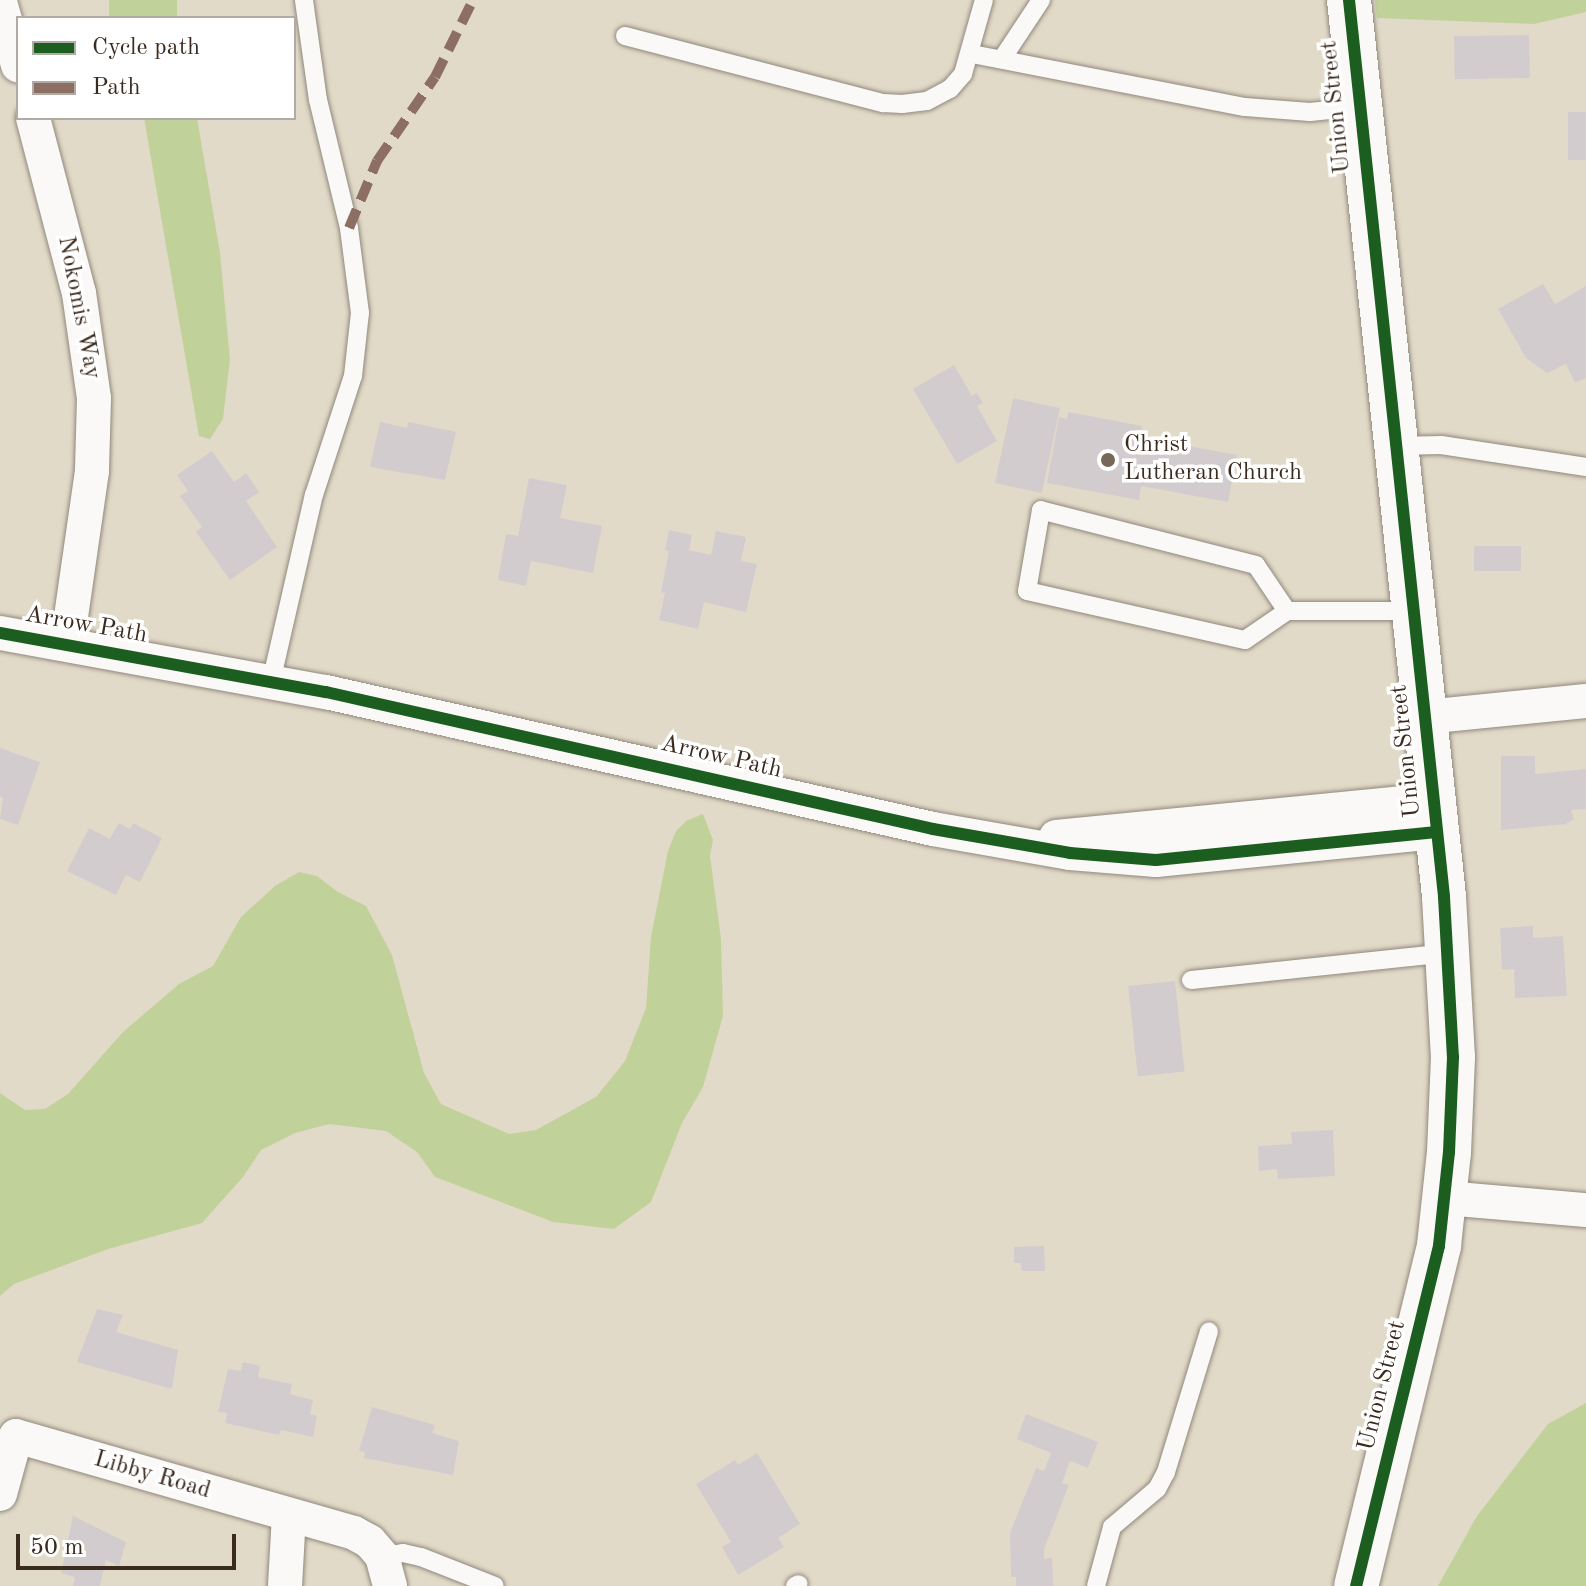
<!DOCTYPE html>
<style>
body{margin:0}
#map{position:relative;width:1586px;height:1586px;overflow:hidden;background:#e2dac8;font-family:"Old Standard TT",serif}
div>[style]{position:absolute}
.green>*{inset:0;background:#c1d19a;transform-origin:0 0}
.building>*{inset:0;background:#d3ccce;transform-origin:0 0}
.roads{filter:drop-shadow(0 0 2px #90897d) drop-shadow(0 0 2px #90897d)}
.service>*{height:18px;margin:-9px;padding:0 9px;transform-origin:9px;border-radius:9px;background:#fbf9f7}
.minor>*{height:34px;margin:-17px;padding:0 17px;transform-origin:17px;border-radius:17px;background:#fbf9f7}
.tertiary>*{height:44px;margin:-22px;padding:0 22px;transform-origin:22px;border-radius:22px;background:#fbf9f7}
.quiet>*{height:10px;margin-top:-5px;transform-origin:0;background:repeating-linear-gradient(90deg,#8d6e63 0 20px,transparent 0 30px)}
.cycleway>*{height:12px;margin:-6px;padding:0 6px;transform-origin:6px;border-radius:6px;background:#1b5e20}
.dots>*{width:22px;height:22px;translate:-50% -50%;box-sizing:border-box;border:4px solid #fff;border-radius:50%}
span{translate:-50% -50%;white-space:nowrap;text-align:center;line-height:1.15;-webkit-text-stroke:7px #fff;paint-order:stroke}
.street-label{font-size:24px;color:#3b2a1e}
.poi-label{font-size:24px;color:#3b2a1e}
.left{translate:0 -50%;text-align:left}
.legend{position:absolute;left:16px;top:16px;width:280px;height:104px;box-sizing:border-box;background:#fff;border:2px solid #b1aaa5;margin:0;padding:10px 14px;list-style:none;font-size:24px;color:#3b2a1e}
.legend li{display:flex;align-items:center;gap:16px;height:40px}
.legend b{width:40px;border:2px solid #b1aaa5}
.scale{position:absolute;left:16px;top:1534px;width:220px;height:36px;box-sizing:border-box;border:4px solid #3b2a1e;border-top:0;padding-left:10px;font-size:24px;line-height:28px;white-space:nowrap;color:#3b2a1e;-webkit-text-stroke:6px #fff;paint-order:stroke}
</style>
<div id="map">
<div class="green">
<div style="left:109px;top:0;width:68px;height:19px"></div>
<div style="clip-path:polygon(1375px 0,1586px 0,1586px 12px,1534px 24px,1377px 18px)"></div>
<div style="clip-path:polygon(144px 118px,197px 118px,220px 253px,230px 359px,223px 419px,210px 439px,199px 436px)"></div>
<div style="clip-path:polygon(703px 814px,713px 840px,710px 856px,721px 939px,723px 1016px,703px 1087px,682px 1123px,651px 1202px,614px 1229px,553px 1222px,435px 1177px,417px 1152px,386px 1131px,329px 1124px,295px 1133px,261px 1150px,243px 1177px,202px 1223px,108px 1249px,14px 1284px,0 1296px,0 1093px,25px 1110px,45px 1109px,68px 1094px,123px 1032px,179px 984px,213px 966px,241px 917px,275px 886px,299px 872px,317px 876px,338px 892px,366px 906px,392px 955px,424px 1073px,441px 1104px,509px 1134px,536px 1130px,596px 1097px,625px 1061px,646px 1008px,651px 937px,668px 851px,676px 831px,686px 821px)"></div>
<div style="clip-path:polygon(1586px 1403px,1586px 1586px,1438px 1586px,1477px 1516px,1548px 1424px)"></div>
</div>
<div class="building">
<div style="left:1529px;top:35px;width:43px;height:75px;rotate:89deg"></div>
<div style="left:1568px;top:112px;width:18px;height:48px"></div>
<div style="clip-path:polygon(1543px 284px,1555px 304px,1586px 286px,1586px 378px,1575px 383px,1566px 364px,1547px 373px,1526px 358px,1498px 309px)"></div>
<div style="clip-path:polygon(954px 365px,972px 396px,977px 393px,983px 403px,977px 406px,997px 441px,957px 464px,913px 389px)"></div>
<div style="left:1013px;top:398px;width:48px;height:87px;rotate:12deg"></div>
<div style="clip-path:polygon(1068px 412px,1142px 426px,1140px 437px,1237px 455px,1228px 502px,1141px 486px,1139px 500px,1047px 483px,1059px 417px,1067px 419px)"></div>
<div style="clip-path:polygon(380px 422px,407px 428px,408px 422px,456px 432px,445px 480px,370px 467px)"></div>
<div style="clip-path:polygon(212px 451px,234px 482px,246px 473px,259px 492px,246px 501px,277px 547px,230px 580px,196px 532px,202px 527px,180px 496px,188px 491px,177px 475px)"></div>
<div style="clip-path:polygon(529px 478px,567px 485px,560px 518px,602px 526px,593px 573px,531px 561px,526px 586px,498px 580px,506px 534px,518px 536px)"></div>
<div style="clip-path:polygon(669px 530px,692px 535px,689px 550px,711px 555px,716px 531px,746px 537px,741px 561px,757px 564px,746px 612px,704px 602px,698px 629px,659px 620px,665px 593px,661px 592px,669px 551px,665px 550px)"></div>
<div style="left:1521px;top:546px;width:25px;height:47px;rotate:90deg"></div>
<div style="clip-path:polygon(0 748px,40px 762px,18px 825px,0 819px,3px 798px,0 797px)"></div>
<div style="clip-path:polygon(1501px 756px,1535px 756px,1535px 774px,1586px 769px,1586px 809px,1571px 810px,1574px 819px,1566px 824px,1501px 830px)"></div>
<div style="clip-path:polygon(119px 823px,130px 829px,133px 823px,162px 838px,140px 882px,126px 875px,116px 895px,67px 871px,89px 828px,110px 839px)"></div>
<div style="clip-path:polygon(1533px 926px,1533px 938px,1563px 936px,1567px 996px,1515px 998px,1514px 969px,1502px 970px,1500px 928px)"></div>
<div style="left:1175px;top:981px;width:91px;height:47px;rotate:84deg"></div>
<div style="clip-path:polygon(1333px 1130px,1335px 1176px,1278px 1179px,1277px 1169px,1259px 1171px,1258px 1146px,1292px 1144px,1291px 1132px)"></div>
<div style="clip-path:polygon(1044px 1246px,1045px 1271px,1022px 1271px,1021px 1263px,1014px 1263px,1014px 1247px)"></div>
<div style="clip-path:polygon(97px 1309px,123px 1315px,116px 1332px,178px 1350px,172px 1389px,77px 1362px)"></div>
<div style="clip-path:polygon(243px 1362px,260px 1366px,258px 1377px,292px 1384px,290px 1394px,313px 1400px,310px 1414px,317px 1416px,313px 1437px,281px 1430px,279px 1435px,225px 1423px,227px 1413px,218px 1412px,228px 1369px,241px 1371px)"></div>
<div style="clip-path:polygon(372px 1407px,435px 1425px,432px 1433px,459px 1441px,453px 1475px,364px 1458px,365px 1452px,359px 1451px)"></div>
<div style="clip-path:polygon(1026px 1414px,1098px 1442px,1088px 1468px,1070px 1461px,1062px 1483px,1069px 1485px,1044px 1549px,1044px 1559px,1052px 1558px,1053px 1586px,1016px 1586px,1016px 1577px,1011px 1577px,1010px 1533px,1036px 1468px,1044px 1471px,1051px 1453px,1017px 1439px)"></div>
<div style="clip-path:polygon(757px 1453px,800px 1524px,778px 1538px,784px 1547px,738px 1575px,722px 1547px,731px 1542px,696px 1484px,735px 1460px,738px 1465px)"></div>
<div style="clip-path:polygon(73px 1516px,126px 1542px,119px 1566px,106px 1560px,100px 1586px,73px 1586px,75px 1577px,61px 1573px)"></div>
</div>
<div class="roads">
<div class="service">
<div style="left:625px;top:36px;width:267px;rotate:14.6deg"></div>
<div style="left:883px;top:103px;width:19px;rotate:3deg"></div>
<div style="left:902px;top:104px;width:25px;rotate:-7deg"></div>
<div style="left:927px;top:101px;width:26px;rotate:-28deg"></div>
<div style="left:950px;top:89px;width:20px;rotate:-49deg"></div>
<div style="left:963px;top:74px;width:77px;rotate:-74.2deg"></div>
<div style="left:972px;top:54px;width:278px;rotate:11deg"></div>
<div style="left:1245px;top:107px;width:65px;rotate:4.4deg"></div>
<div style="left:1310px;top:112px;width:49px;rotate:-5.8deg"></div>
<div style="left:1002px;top:59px;width:71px;rotate:-56.5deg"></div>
<div style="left:1395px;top:446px;width:46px;rotate:-1.2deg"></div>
<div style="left:1441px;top:445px;width:147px;rotate:8.6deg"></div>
<div style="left:1287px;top:611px;width:55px;rotate:-124deg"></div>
<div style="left:1256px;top:565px;width:222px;rotate:-165.7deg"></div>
<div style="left:1041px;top:510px;width:82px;rotate:99.8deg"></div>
<div style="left:1027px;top:591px;width:223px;rotate:12.7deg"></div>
<div style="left:1245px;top:640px;width:51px;rotate:-34.6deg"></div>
<div style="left:1287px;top:611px;width:126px"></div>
<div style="left:271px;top:682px;width:192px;rotate:-77.1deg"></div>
<div style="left:314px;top:495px;width:125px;rotate:-71.9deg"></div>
<div style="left:353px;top:376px;width:63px;rotate:-83.7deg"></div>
<div style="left:360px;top:313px;width:86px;rotate:-97.4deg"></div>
<div style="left:349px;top:228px;width:132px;rotate:-103.6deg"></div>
<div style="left:318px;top:100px;width:101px;rotate:-98deg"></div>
<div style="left:1191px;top:980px;width:259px;rotate:-6deg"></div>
<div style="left:382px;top:1556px;width:21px;rotate:-8deg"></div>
<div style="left:403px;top:1553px;width:18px;rotate:13deg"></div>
<div style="left:421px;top:1557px;width:79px;rotate:21.4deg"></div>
<div style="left:795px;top:1586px;width:4px;rotate:-27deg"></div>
<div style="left:1096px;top:1586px;width:61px;rotate:-74.8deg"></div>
<div style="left:1112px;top:1527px;width:59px;rotate:-40.2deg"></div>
<div style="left:1157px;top:1489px;width:19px;rotate:-62deg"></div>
<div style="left:1166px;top:1472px;width:147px;rotate:-73deg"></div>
</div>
<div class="minor">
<div style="left:0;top:2px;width:66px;rotate:74.1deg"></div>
<div style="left:33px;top:118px;width:181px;rotate:75.3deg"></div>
<div style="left:79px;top:293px;width:106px;rotate:81.9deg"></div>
<div style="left:94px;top:398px;width:73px;rotate:91.6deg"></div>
<div style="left:92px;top:471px;width:175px;rotate:98.2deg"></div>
<div style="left:0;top:633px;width:331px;rotate:10.3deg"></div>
<div style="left:326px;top:692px;width:622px;rotate:12.72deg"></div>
<div style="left:933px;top:829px;width:139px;rotate:9.9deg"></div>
<div style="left:1070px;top:853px;width:86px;rotate:4.7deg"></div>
<div style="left:1156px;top:860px;width:282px;rotate:-5.7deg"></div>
<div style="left:1425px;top:717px;width:162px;rotate:-5.7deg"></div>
<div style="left:1056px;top:837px;width:380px;rotate:-5.6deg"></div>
<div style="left:1445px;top:1198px;width:142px;rotate:4.9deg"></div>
<div style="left:0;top:1494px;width:60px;rotate:-74.6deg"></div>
<div style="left:16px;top:1436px;width:352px;rotate:16deg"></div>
<div style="left:354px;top:1533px;width:18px;rotate:29deg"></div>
<div style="left:370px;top:1542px;width:18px;rotate:49deg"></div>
<div style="left:382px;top:1556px;width:31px;rotate:75deg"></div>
<div style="left:285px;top:1586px;width:71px;rotate:-86.8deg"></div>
</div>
<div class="tertiary">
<div style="left:1349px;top:0;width:902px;rotate:83.95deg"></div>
<div style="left:1444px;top:897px;width:160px;rotate:86.8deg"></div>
<div style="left:1453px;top:1057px;width:95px;rotate:92.4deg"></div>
<div style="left:1449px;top:1152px;width:95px;rotate:96.1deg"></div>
<div style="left:1439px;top:1246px;width:350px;rotate:103.7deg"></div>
</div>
</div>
<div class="quiet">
<div style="left:349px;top:228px;width:73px;rotate:-67.3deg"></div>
<div style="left:377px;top:161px;width:102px;rotate:-55.4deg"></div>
<div style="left:435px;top:77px;width:86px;rotate:-63.7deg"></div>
</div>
<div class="cycleway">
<div style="left:1349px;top:0;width:902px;rotate:83.95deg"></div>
<div style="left:1444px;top:897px;width:160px;rotate:86.8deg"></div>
<div style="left:1453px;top:1057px;width:95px;rotate:92.4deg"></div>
<div style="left:1449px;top:1152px;width:95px;rotate:96.1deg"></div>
<div style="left:1439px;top:1246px;width:350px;rotate:103.7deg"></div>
<div style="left:0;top:633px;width:331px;rotate:10.3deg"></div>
<div style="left:326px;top:692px;width:622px;rotate:12.72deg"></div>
<div style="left:933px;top:829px;width:139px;rotate:9.9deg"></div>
<div style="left:1070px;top:853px;width:86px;rotate:4.7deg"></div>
<div style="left:1156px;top:860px;width:282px;rotate:-5.7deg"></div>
</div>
<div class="dots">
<div style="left:1108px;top:460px;background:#75685a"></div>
</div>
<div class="street-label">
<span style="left:1337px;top:107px;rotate:-96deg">Union Street</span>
<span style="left:78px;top:308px;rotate:79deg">Nokomis Way</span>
<span style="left:86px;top:626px;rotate:10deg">Arrow Path</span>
<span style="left:1407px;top:751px;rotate:-96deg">Union Street</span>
<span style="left:721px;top:758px;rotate:13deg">Arrow Path</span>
<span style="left:1383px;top:1386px;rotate:-76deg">Union Street</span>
<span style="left:152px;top:1476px;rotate:16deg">Libby Road</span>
</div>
<div class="poi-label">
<span class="left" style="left:1124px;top:460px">Christ<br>Lutheran Church</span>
</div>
<ul class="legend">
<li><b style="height:10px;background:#1b5e20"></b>Cycle path</li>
<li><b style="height:10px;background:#8d6e63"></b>Path</li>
</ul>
<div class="scale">50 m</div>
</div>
